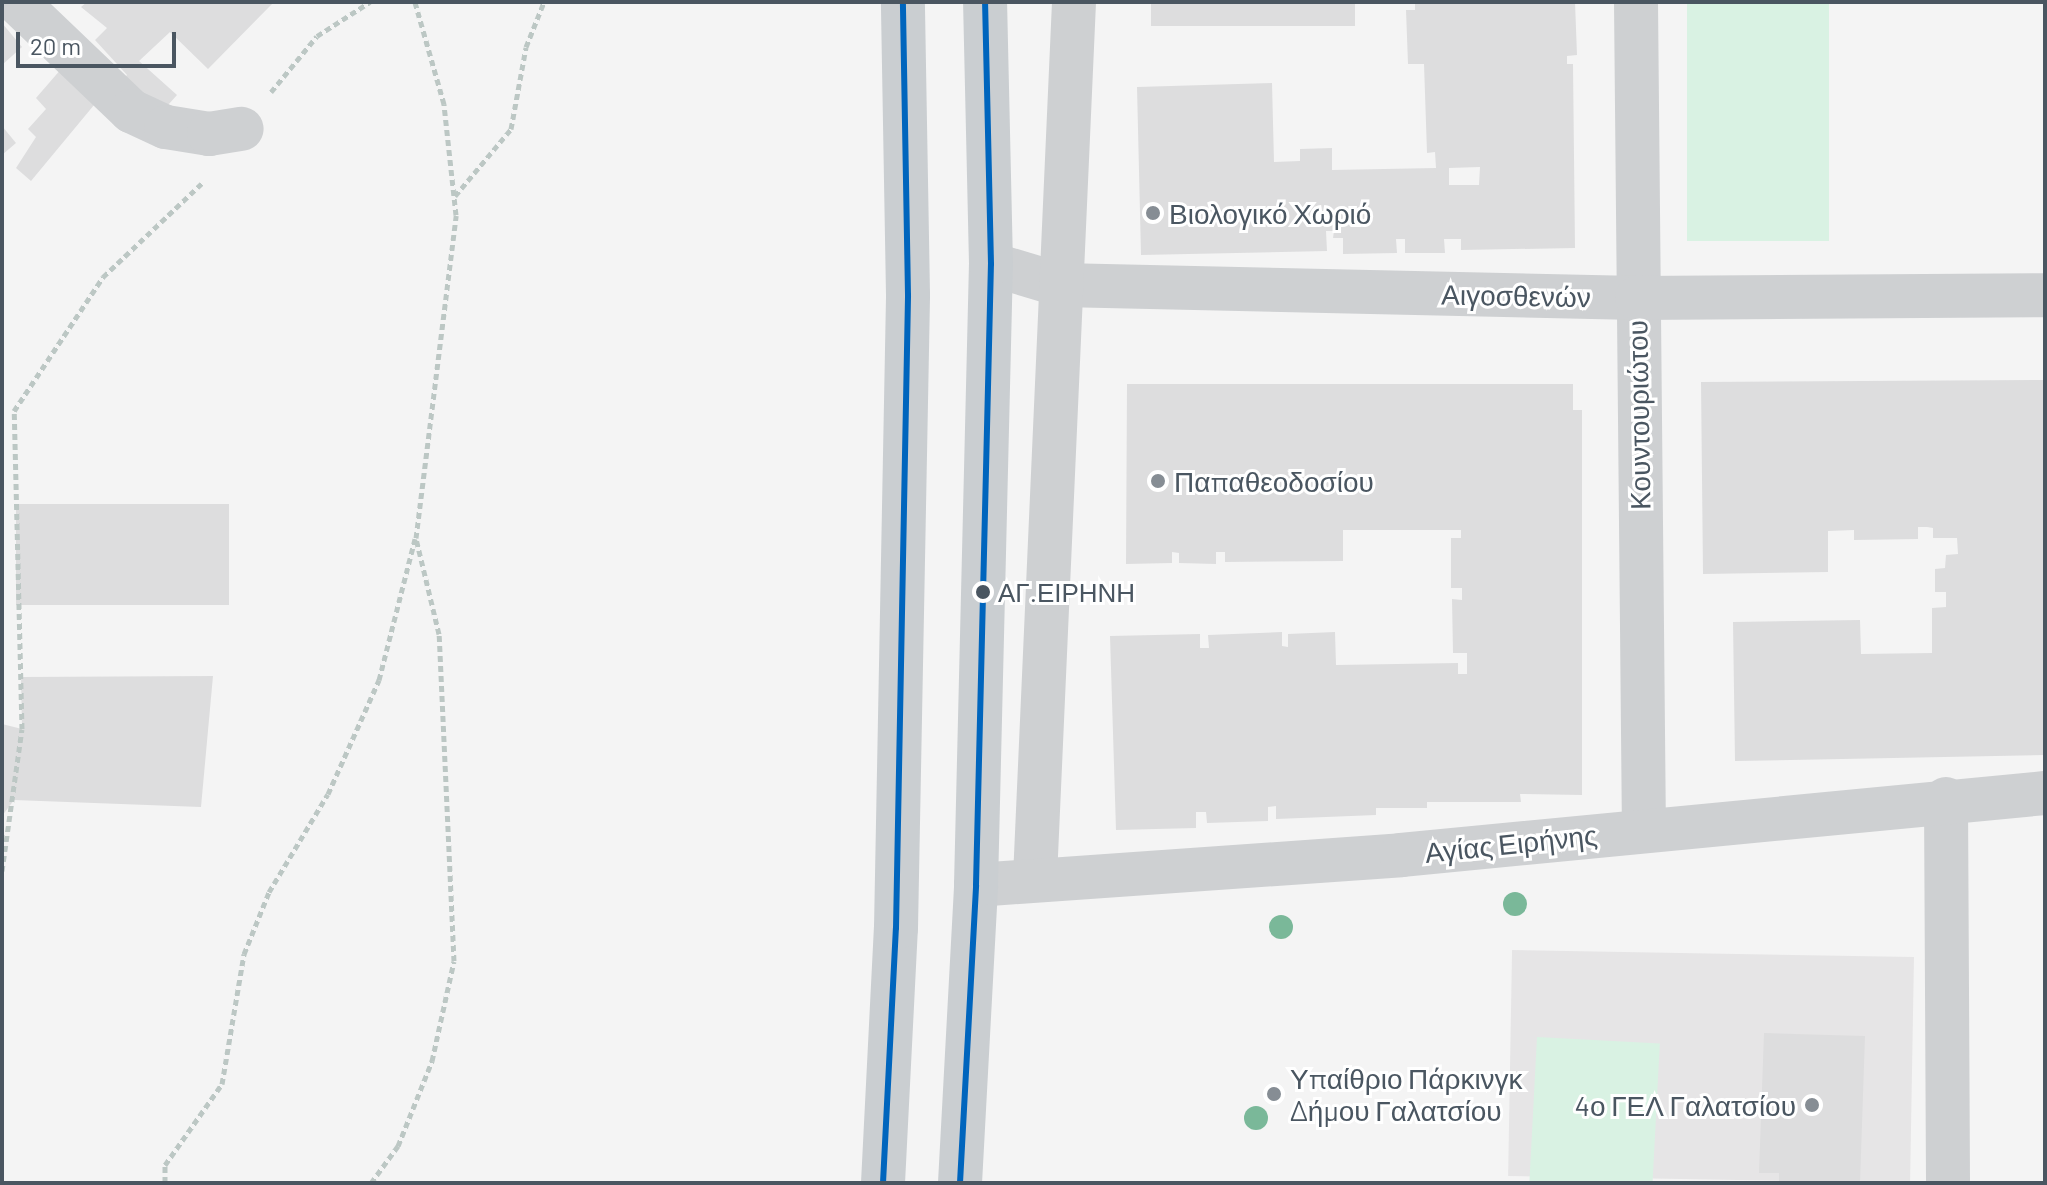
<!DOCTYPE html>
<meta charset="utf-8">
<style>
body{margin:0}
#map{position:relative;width:2047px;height:1185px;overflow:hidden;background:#f4f4f4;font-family:Barlow,sans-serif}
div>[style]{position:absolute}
.education>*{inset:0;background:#e6e5e6;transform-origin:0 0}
.green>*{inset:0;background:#d9f2e3;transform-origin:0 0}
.building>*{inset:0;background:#ddddde;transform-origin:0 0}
.path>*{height:5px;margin-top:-2.5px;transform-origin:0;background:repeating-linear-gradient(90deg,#bcc7c4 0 6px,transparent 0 10px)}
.minor>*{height:44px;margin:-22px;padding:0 22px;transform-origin:22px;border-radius:22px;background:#ced0d2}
.major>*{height:44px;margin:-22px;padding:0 22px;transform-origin:22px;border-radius:22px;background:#caced1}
.bus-1>*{height:6px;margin:-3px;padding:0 3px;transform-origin:3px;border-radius:3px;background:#0065bd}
.trees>*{width:24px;height:24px;margin:-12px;border-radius:50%;background:#7ab899}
.dots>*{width:22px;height:22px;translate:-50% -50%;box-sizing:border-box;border:4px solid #fff;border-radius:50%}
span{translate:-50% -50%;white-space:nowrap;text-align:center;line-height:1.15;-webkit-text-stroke:6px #fff;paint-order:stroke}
.bus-label{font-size:26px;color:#4a5661}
.left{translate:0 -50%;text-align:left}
.poi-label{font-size:28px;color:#4a5661}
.right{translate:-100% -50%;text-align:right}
.street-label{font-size:28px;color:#4a5661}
.frame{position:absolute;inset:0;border:4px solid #4a5661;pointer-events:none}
.scale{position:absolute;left:16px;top:32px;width:160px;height:36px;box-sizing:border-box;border:4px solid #4a5661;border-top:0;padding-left:10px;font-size:24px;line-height:28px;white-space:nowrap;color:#4a5661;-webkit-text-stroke:6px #fff;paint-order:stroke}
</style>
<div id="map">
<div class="education">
<div style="left:1914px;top:957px;width:226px;height:402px;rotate:91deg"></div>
</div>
<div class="green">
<div style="left:1687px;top:2px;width:142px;height:239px"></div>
<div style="left:1537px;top:1037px;width:123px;height:146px;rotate:3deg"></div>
</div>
<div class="building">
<div style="clip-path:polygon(87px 2px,199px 3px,274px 2px,208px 69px,170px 32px,139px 61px,177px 95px,160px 114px,122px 81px,127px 75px,95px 40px,107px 28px,81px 7px)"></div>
<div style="left:1151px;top:2px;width:204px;height:24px"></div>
<div style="clip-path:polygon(evenodd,1415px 2px,1575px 2px,1577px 55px,1567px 56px,1567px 64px,1573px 64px,1575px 248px,1461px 250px,1461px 239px,1444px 239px,1445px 253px,1405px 253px,1405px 239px,1396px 239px,1397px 253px,1343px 254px,1343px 238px,1333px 238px,1334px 231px,1326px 231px,1327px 251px,1141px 255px,1137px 87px,1272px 83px,1274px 162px,1300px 161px,1300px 149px,1332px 148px,1332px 170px,1436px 168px,1435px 152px,1427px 153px,1424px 64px,1408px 64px,1406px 10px,1415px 10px,1415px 2px,1480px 167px,1479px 185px,1449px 185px,1449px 168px,1480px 167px)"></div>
<div style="clip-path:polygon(2px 23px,22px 47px,2px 65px)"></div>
<div style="clip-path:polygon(62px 68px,99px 99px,31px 181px,16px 168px,36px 137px,28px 129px,46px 109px,36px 98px)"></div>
<div style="clip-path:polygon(2px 126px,16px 143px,2px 155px)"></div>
<div style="clip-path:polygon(2045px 380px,2045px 755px,1735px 761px,1733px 622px,1860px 620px,1861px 654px,1932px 653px,1932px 608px,1946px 607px,1946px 592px,1935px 592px,1935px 569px,1945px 568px,1946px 555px,1958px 554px,1957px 538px,1933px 538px,1933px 528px,1927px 527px,1918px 527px,1918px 539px,1854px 540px,1854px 530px,1828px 531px,1828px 572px,1703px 574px,1701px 382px)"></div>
<div style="clip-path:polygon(1127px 384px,1573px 384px,1573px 410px,1582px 410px,1582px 795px,1520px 794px,1521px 802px,1427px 802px,1427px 808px,1376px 808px,1376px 815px,1276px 819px,1276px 806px,1268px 807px,1268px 821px,1207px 823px,1206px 812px,1196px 812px,1196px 828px,1116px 830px,1110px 636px,1200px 634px,1200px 648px,1209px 648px,1208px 635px,1282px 632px,1282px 646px,1288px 647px,1288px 634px,1335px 632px,1336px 665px,1458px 663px,1458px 674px,1467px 674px,1467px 653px,1453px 653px,1452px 599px,1462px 600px,1462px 588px,1451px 588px,1451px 538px,1461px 538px,1461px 530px,1343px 530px,1343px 561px,1225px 562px,1225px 552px,1216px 552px,1216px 564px,1179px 563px,1179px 553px,1172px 552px,1172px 563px,1126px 564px)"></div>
<div style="left:16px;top:504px;width:213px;height:101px"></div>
<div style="clip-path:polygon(213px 676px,201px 807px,14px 800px,2px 816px,2px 724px,22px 729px,21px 677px)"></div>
<div style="clip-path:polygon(1764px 1033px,1865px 1036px,1860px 1183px,1779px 1183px,1779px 1173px,1759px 1173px)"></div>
</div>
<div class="path">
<div style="left:271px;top:92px;width:72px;rotate:-50.6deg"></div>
<div style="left:317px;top:36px;width:63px;rotate:-32.7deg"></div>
<div style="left:455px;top:196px;width:87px;rotate:-50.1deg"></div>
<div style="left:511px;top:129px;width:83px;rotate:-79.6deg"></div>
<div style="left:526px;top:47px;width:48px;rotate:-68.2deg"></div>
<div style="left:2px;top:871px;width:143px;rotate:-82deg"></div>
<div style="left:22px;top:729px;width:318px;rotate:-91.4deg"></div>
<div style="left:14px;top:411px;width:161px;rotate:-56.4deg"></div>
<div style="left:103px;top:277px;width:137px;rotate:-43.5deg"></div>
<div style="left:165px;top:1183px;width:18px;rotate:-90deg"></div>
<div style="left:165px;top:1165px;width:99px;rotate:-54.9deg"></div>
<div style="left:222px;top:1084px;width:132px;rotate:-80.4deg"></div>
<div style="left:244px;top:954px;width:67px;rotate:-68deg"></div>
<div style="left:269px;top:892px;width:114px;rotate:-59deg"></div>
<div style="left:328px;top:794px;width:125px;rotate:-65.9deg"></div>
<div style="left:379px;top:680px;width:146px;rotate:-75.7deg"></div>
<div style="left:371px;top:1183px;width:46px;rotate:-53.9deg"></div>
<div style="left:398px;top:1146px;width:92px;rotate:-68.2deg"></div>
<div style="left:432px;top:1061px;width:102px;rotate:-77.6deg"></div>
<div style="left:454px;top:961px;width:327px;rotate:-92.6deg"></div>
<div style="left:439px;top:634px;width:99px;rotate:-103.5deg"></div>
<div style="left:416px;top:538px;width:325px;rotate:-82.9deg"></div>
<div style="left:456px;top:215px;width:112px;rotate:-96.2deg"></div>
<div style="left:444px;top:104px;width:106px;rotate:-105.9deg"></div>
</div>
<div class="minor">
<div style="left:17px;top:2px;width:158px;rotate:43.7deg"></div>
<div style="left:131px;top:111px;width:38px;rotate:25deg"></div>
<div style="left:166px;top:127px;width:44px;rotate:9.2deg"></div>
<div style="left:209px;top:134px;width:33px;rotate:-9deg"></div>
<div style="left:1636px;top:2px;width:826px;rotate:89.45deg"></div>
<div style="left:991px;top:264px;width:73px;rotate:16.7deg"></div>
<div style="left:1061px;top:285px;width:576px;rotate:1.29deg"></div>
<div style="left:1637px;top:298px;width:408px;rotate:-0.4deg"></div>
<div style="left:1946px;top:799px;width:384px;rotate:89.7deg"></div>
<div style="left:1035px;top:878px;width:877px;rotate:-87.45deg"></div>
<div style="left:976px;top:885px;width:426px;rotate:-4deg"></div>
<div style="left:1401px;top:855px;width:647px;rotate:-5.5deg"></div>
</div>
<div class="major">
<div style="left:883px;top:1183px;width:255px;rotate:-87.1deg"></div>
<div style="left:896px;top:928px;width:633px;rotate:-88.91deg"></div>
<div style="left:908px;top:295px;width:293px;rotate:-91deg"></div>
<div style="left:960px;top:1183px;width:298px;rotate:-86.9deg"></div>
<div style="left:976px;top:885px;width:621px;rotate:-88.62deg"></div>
<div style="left:991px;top:264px;width:262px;rotate:-91.3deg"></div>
</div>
<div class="bus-1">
<div style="left:883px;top:1183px;width:255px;rotate:-87.1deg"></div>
<div style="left:896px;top:928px;width:633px;rotate:-88.91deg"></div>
<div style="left:908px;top:295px;width:293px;rotate:-91deg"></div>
<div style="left:960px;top:1183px;width:298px;rotate:-86.9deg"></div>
<div style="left:976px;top:885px;width:621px;rotate:-88.62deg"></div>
<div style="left:991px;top:264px;width:262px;rotate:-91.3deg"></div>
</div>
<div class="trees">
<div style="left:1515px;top:904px"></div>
<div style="left:1281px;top:927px"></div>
<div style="left:1256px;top:1118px"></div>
</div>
<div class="dots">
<div style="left:1153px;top:213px;background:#868d94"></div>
<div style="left:1158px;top:481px;background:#868d94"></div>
<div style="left:983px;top:592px;background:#4a5661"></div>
<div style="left:1274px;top:1094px;background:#868d94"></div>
<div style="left:1812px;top:1105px;background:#868d94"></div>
</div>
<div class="bus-label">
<span class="left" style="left:998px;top:592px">ΑΓ.ΕΙΡΗΝΗ</span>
</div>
<div class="poi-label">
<span class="left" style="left:1169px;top:213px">Βιολογικό Χωριό</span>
<span class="left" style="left:1174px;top:481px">Παπαθεοδοσίου</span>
<span class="left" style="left:1290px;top:1094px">Υπαίθριο Πάρκινγκ<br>Δήμου Γαλατσίου</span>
<span class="right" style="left:1796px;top:1105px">4ο ΓΕΛ Γαλατσίου</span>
</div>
<div class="street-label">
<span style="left:1516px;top:295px;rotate:1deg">Αιγοσθενών</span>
<span style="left:1638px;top:415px;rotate:-91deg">Κουντουριώτου</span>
<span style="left:1511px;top:843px;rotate:-6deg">Αγίας Ειρήνης</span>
</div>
<div class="frame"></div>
<div class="scale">20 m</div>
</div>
